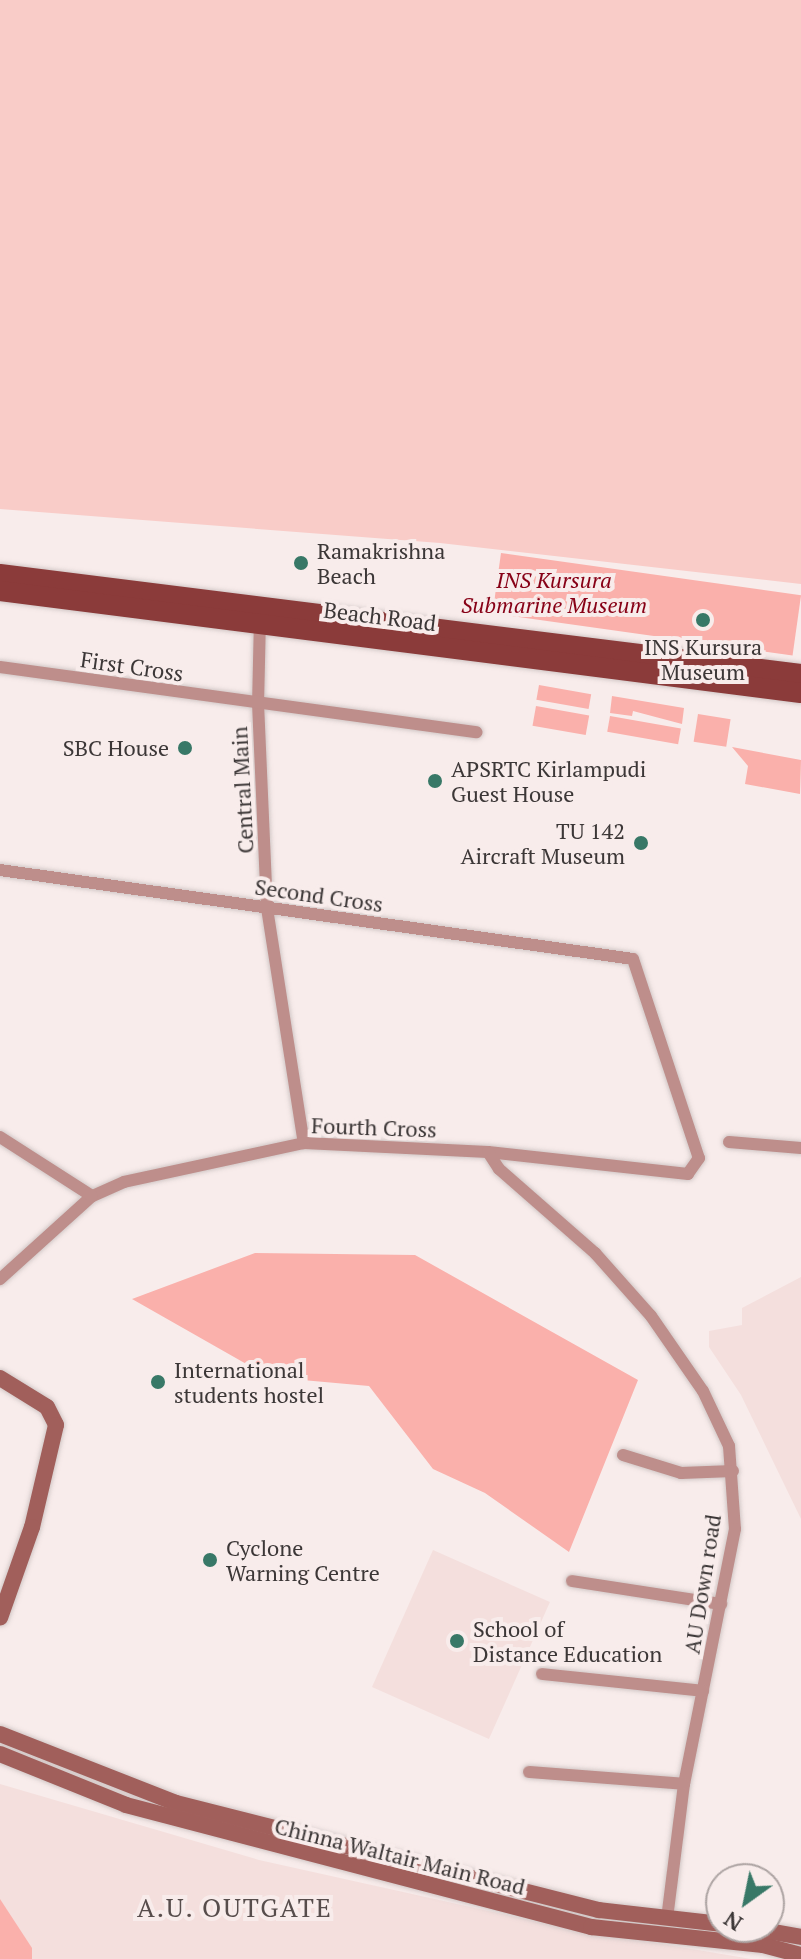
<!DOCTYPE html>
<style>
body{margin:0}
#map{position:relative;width:801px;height:1959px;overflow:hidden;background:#f8eceb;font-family:"PT Serif",serif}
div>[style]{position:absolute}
.built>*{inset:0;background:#f4dfdd;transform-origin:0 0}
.green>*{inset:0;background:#fab0ab;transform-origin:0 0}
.water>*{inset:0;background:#f9ccc8}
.roads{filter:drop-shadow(0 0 2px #d2c8c7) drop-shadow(0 0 2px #d2c8c7)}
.street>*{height:12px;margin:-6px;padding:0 6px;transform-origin:6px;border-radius:6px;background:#be8e8b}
.secondary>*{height:16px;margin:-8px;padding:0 8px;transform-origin:8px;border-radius:8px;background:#a15f5b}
.primary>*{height:20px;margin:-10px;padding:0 10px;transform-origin:10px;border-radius:10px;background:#8b3b3a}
.dots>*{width:22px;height:22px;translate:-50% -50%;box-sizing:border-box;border:4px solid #f8eceb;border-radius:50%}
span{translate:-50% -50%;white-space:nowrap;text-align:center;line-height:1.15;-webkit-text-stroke:8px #f8eceb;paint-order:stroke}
.poi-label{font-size:22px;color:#3c3737}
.left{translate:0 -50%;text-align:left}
.right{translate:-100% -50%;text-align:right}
.park-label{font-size:22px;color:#870016;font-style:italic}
.street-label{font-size:22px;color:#3c3737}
.quarter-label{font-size:26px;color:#574d4c;letter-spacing:2px}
.north{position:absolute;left:705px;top:1863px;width:80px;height:80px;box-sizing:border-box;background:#f8eceb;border:2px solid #ada4a3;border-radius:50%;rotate:213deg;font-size:22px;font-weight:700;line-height:32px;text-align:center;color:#3c3737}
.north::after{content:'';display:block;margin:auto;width:28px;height:36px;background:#387867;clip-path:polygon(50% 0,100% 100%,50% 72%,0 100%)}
</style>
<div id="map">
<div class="built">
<div style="clip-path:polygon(801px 1277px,801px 1519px,741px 1395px,709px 1347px,709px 1331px,742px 1325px,742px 1308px)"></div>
<div style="left:433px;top:1550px;width:128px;height:150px;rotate:24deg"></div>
<div style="clip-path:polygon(0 1784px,259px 1860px,556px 1926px,751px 1959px,0 1959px)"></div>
</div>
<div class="green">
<div style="left:501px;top:553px;width:303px;height:61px;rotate:8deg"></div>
<div style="left:539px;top:685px;width:53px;height:15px;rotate:10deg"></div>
<div style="clip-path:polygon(612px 696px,684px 708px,682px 724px,633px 711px,632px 716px,610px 713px)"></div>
<div style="left:536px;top:706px;width:54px;height:20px;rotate:10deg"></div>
<div style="left:698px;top:714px;width:33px;height:28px;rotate:9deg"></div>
<div style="left:610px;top:716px;width:72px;height:16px;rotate:10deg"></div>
<div style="clip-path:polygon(732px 747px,801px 760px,800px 794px,745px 784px,748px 766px)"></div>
<div style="clip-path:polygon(255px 1253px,415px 1255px,638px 1380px,569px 1552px,485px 1493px,433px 1469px,369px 1386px,269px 1377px,132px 1299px)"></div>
<div style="clip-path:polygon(0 1899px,32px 1948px,32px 1959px,0 1959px)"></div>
</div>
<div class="water">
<div style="clip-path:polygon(0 0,801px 0,801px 584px,440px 543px,0 509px)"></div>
</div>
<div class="roads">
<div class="street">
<div style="left:260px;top:618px;width:85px;rotate:91.3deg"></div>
<div style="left:258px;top:703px;width:205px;rotate:87.5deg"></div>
<div style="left:267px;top:908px;width:238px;rotate:81.1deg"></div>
<div style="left:0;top:667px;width:481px;rotate:7.8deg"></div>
<div style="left:0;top:870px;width:639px;rotate:8deg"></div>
<div style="left:633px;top:959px;width:210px;rotate:71.7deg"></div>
<div style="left:699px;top:1158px;width:19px;rotate:125deg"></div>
<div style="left:688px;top:1174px;width:201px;rotate:-173.7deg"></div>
<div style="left:488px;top:1152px;width:184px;rotate:-177.2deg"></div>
<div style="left:304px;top:1143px;width:184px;rotate:167.8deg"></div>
<div style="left:124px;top:1182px;width:35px;rotate:156deg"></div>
<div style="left:92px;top:1196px;width:124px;rotate:137.9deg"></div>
<div style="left:0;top:1137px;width:109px;rotate:32.7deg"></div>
<div style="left:729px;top:1142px;width:72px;rotate:4.8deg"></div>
<div style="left:488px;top:1152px;width:20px;rotate:57deg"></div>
<div style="left:499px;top:1169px;width:128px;rotate:41.2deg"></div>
<div style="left:595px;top:1253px;width:84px;rotate:48.4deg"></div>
<div style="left:651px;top:1316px;width:91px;rotate:55.3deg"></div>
<div style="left:703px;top:1391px;width:61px;rotate:64.7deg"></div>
<div style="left:729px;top:1446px;width:83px;rotate:85.9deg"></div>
<div style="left:735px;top:1529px;width:260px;rotate:101.3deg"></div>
<div style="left:684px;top:1784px;width:135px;rotate:97.2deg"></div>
<div style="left:623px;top:1455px;width:61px;rotate:17.2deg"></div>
<div style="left:681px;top:1473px;width:52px;rotate:-2.2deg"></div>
<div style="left:572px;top:1581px;width:151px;rotate:8.8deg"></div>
<div style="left:542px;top:1674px;width:162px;rotate:6deg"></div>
<div style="left:529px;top:1772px;width:155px;rotate:4.4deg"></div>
</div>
<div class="secondary">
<div style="left:0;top:1378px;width:55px;rotate:31.7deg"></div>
<div style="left:47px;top:1407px;width:20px;rotate:63deg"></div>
<div style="left:56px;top:1425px;width:105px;rotate:103.2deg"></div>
<div style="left:32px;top:1527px;width:96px;rotate:109.4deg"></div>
<div style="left:0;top:1734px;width:189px;rotate:21.4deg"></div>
<div style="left:176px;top:1803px;width:436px;rotate:14.2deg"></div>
<div style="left:599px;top:1910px;width:123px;rotate:6.5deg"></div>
<div style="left:0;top:1754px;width:136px;rotate:22deg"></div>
<div style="left:126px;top:1805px;width:481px;rotate:14.7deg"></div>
<div style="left:591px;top:1927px;width:173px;rotate:6deg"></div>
<div style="left:763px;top:1945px;width:39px;rotate:15deg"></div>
<div style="left:745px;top:1927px;width:57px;rotate:10.1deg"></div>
</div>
<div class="primary">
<div style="left:0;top:574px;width:807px;rotate:7.12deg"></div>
<div style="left:0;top:591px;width:807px;rotate:7.26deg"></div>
</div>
</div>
<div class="dots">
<div style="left:301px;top:563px;background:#387867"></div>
<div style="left:703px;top:620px;background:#387867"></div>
<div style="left:185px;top:748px;background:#387867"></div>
<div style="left:435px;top:781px;background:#387867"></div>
<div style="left:641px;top:843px;background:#387867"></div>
<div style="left:158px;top:1382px;background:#387867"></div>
<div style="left:210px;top:1560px;background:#387867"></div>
<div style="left:457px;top:1641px;background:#387867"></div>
</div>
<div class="poi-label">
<span class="left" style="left:317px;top:563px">Ramakrishna<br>Beach</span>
<span style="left:703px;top:659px">INS Kursura<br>Museum</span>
<span class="right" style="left:169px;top:748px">SBC House</span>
<span class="left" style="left:451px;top:781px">APSRTC Kirlampudi<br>Guest House</span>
<span class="right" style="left:625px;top:843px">TU 142<br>Aircraft Museum</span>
<span class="left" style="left:174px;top:1382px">International<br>students hostel</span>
<span class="left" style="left:226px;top:1560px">Cyclone<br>Warning Centre</span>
<span class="left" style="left:473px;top:1641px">School of<br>Distance Education</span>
</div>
<div class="park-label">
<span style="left:554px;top:592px">INS Kursura<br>Submarine Museum</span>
</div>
<div class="street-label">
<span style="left:380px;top:616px;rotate:7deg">Beach Road</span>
<span style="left:132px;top:666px;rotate:8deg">First Cross</span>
<span style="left:242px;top:790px;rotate:-93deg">Central Main</span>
<span style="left:319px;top:895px;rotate:8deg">Second Cross</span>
<span style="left:374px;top:1127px;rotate:2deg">Fourth Cross</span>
<span style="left:702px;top:1584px;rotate:-81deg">AU Down road</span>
<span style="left:400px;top:1856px;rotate:14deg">Chinna Waltair Main Road</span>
</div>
<div class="quarter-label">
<span style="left:235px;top:1908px">A.U. OUTGATE</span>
</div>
<div class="north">N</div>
</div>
